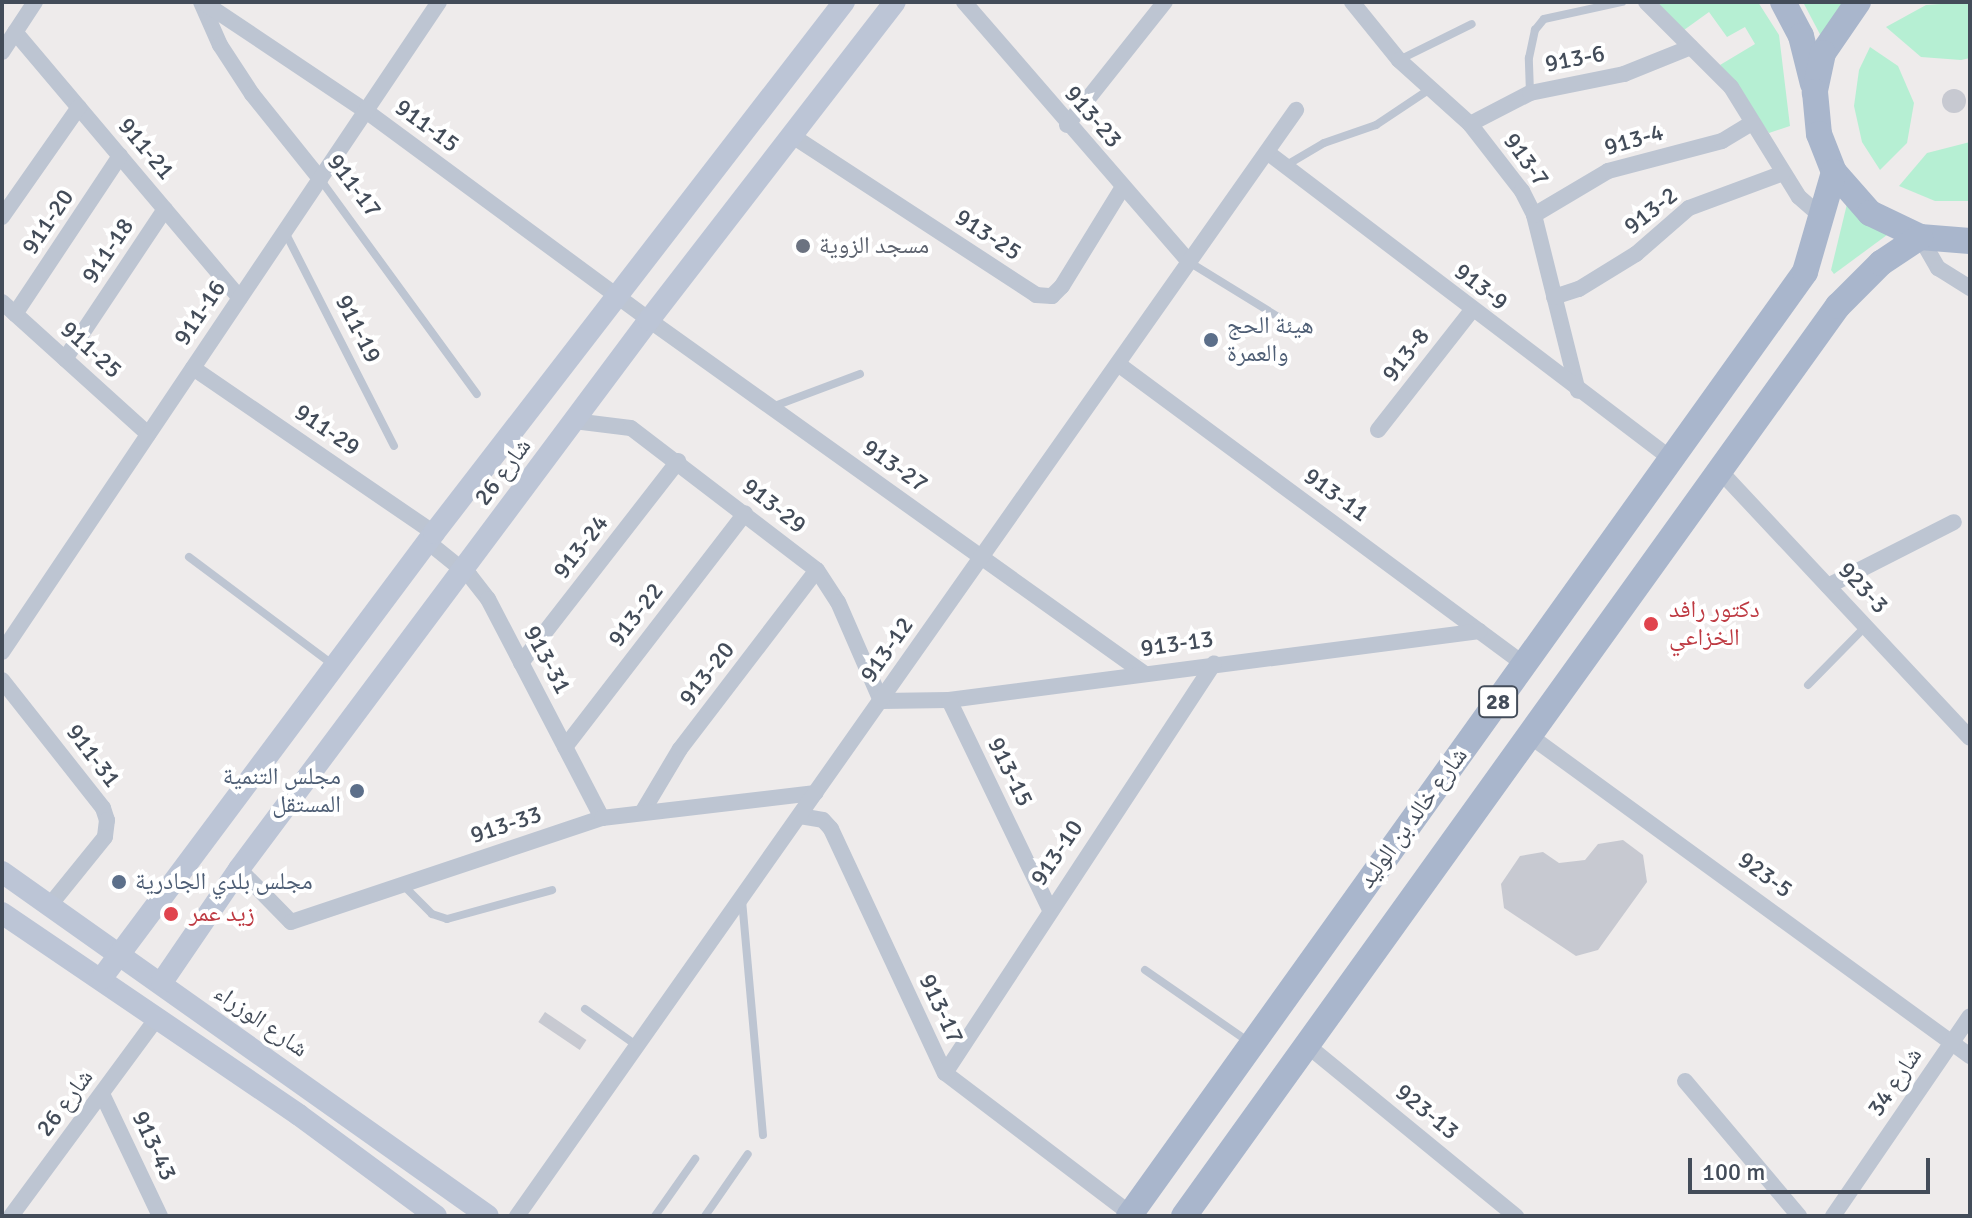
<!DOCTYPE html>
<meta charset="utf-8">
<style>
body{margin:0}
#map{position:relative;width:1972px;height:1218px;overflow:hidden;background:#eeebeb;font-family:Signika,"Noto Naskh Arabic",sans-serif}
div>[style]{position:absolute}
.green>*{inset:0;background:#b6efd3}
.building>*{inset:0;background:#c7c9d1;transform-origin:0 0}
.round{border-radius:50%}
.lane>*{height:8px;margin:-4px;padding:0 4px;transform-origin:4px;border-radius:4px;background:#bdc5d2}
.street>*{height:16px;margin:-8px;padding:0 8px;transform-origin:8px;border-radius:8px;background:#bdc5d2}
.secondary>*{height:22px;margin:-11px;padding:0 11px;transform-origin:11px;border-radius:11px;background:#bcc5d6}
.primary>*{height:26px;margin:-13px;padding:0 13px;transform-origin:13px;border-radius:13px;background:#a9b6cc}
.dots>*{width:22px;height:22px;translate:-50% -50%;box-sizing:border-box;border:4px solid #fff;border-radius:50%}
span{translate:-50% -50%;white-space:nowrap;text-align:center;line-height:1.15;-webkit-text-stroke:8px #fff;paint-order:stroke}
.shield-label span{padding:2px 6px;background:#fff;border:2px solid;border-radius:6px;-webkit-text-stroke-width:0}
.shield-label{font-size:22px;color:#434c59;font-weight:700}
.street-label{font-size:24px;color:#434c59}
.worship-label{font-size:24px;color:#5b616d}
.left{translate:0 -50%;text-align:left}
.service-label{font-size:24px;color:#4e5e75}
.right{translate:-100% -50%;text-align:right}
.health-label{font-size:24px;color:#be3a42}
.frame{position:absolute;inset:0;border:4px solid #434c59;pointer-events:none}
.scale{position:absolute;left:1688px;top:1158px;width:242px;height:36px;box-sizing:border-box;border:4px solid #434c59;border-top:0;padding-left:10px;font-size:24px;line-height:28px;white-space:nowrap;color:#434c59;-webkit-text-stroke:6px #fff;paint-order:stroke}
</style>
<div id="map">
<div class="green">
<div style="clip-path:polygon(1654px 2px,1758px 2px,1779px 35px,1790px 126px,1769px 133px,1720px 65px,1755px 44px,1745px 27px,1727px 37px,1709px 12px,1684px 30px)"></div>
<div style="clip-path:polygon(1803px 2px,1847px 2px,1823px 40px)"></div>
<div style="clip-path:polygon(1970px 2px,1970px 58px,1961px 60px,1921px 57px,1886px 27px,1926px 5px)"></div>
<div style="clip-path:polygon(1870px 47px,1898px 66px,1914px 103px,1907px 143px,1880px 170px,1862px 142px,1854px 106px,1859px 70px)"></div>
<div style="clip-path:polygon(1970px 142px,1970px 201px,1935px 201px,1899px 186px,1927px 153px)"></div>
<div style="clip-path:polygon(1847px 204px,1891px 232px,1834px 274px,1831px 270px)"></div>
</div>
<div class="building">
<div class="round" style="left:1942px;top:89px;width:24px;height:24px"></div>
<div style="clip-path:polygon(1623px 840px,1643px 855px,1647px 882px,1598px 950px,1576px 956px,1504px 908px,1501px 884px,1520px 856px,1543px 852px,1559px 863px,1585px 860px,1598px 844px)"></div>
<div style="left:545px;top:1012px;width:50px;height:12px;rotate:34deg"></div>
</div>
<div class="lane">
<div style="left:1399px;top:60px;width:81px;rotate:-26.3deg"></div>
<div style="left:1530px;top:93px;width:35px;rotate:-92deg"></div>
<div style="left:1529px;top:58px;width:29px;rotate:-78deg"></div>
<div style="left:1535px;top:30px;width:14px;rotate:-51deg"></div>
<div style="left:1544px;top:19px;width:80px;rotate:-12.3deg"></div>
<div style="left:1285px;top:166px;width:45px;rotate:-30.5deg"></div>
<div style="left:1324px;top:143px;width:55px;rotate:-19.1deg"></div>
<div style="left:1376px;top:125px;width:65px;rotate:-33.7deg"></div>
<div style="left:320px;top:179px;width:266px;rotate:53.9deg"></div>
<div style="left:285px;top:232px;width:240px;rotate:63deg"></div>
<div style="left:1189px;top:262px;width:116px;rotate:31.6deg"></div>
<div style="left:772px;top:407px;width:94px;rotate:-20.6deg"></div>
<div style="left:189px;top:557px;width:179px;rotate:36.8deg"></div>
<div style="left:1808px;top:685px;width:81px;rotate:-45.5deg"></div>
<div style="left:403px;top:885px;width:41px;rotate:45deg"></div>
<div style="left:432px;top:914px;width:16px;rotate:18deg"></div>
<div style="left:447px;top:919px;width:109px;rotate:-15.4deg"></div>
<div style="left:742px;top:900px;width:236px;rotate:84.9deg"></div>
<div style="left:1145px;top:970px;width:126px;rotate:34.7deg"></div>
<div style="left:585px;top:1009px;width:62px;rotate:35.2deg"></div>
<div style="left:655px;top:1216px;width:70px;rotate:-54.9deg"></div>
<div style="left:705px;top:1216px;width:75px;rotate:-55.3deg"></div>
</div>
<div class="street">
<div style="left:201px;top:2px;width:47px;rotate:66.2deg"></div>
<div style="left:220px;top:45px;width:59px;rotate:56.9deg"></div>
<div style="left:252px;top:94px;width:109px;rotate:51.3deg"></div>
<div style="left:203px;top:2px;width:196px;rotate:33.8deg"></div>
<div style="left:366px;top:111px;width:352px;rotate:36.4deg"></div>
<div style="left:649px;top:320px;width:609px;rotate:35.52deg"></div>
<div style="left:964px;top:2px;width:344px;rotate:49.1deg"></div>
<div style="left:1352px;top:2px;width:75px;rotate:51deg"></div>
<div style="left:1399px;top:60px;width:96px;rotate:42deg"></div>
<div style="left:1470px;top:124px;width:85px;rotate:52.2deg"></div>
<div style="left:1522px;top:191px;width:27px;rotate:63deg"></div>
<div style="left:1534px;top:215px;width:181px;rotate:76deg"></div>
<div style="left:1646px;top:2px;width:120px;rotate:45deg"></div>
<div style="left:1731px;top:87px;width:129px;rotate:58.3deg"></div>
<div style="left:1799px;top:197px;width:33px;rotate:41deg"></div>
<div style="left:15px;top:32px;width:348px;rotate:49.8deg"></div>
<div style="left:2px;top:52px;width:60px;rotate:-56.6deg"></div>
<div style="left:1470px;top:124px;width:68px;rotate:-27.3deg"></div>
<div style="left:1530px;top:93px;width:96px;rotate:-11.4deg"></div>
<div style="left:1624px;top:74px;width:72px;rotate:-21.9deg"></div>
<div style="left:1067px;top:125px;width:157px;rotate:-51.5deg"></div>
<div style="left:791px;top:135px;width:293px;rotate:33.1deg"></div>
<div style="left:1036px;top:295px;width:16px;rotate:4deg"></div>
<div style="left:1052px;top:296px;width:14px;rotate:-45deg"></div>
<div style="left:1062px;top:286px;width:116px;rotate:-58.4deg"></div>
<div style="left:1267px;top:152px;width:505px;rotate:37.19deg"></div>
<div style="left:1534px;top:215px;width:86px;rotate:-30.7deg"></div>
<div style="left:1608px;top:171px;width:118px;rotate:-14.7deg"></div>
<div style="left:1722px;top:141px;width:35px;rotate:-31deg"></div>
<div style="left:2px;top:217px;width:134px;rotate:-55deg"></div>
<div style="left:1920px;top:237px;width:36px;rotate:60deg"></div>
<div style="left:1938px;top:268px;width:38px;rotate:32deg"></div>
<div style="left:1554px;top:297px;width:26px;rotate:-18deg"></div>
<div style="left:1579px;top:289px;width:67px;rotate:-31.6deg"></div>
<div style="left:1636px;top:254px;width:70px;rotate:-41deg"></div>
<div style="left:1689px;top:208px;width:100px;rotate:-20.4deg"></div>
<div style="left:2px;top:302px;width:197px;rotate:42.1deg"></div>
<div style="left:15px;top:314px;width:190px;rotate:-56.4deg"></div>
<div style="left:65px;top:359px;width:180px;rotate:-56.3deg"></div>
<div style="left:1118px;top:364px;width:506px;rotate:36.49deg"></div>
<div style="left:193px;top:368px;width:292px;rotate:34.4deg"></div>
<div style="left:574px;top:421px;width:57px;rotate:7deg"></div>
<div style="left:631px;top:428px;width:234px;rotate:37.4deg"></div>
<div style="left:817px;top:570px;width:38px;rotate:57deg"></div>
<div style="left:838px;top:602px;width:108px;rotate:66.5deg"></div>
<div style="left:881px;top:701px;width:68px;rotate:-0.8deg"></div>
<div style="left:949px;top:700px;width:535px;rotate:-7.4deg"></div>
<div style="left:1378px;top:430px;width:152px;rotate:-51.9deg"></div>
<div style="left:1721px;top:472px;width:364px;rotate:46.9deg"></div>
<div style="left:428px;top:542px;width:54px;rotate:39deg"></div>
<div style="left:470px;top:576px;width:29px;rotate:52deg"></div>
<div style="left:488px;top:599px;width:247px;rotate:62.5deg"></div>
<div style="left:1828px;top:586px;width:141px;rotate:-26.9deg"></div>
<div style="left:2px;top:652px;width:783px;rotate:-56.09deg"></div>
<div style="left:521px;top:663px;width:256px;rotate:-52.1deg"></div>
<div style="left:2px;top:680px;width:163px;rotate:51.7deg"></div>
<div style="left:103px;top:808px;width:13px;rotate:72deg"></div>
<div style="left:107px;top:820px;width:17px;rotate:97deg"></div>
<div style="left:105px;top:837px;width:87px;rotate:129deg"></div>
<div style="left:949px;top:700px;width:231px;rotate:64.3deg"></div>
<div style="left:1530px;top:736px;width:544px;rotate:36.03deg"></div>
<div style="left:565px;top:747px;width:295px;rotate:-52.4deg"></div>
<div style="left:643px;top:811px;width:72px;rotate:-59.2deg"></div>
<div style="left:680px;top:749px;width:225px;rotate:-52.6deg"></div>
<div style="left:800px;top:816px;width:23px;rotate:10deg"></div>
<div style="left:823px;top:820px;width:12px;rotate:48deg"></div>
<div style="left:831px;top:829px;width:269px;rotate:65deg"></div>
<div style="left:945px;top:1073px;width:233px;rotate:37.2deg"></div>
<div style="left:239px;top:869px;width:74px;rotate:45.5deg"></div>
<div style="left:291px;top:922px;width:328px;rotate:-18.5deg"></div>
<div style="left:602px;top:818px;width:215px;rotate:-6.7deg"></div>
<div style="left:1308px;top:1046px;width:269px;rotate:39.3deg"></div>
<div style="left:945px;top:1073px;width:490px;rotate:-56.7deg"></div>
<div style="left:1685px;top:1081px;width:177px;rotate:49.8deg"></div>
<div style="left:103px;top:1096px;width:133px;rotate:64.6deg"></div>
<div style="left:11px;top:1216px;width:246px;rotate:-53.6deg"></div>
<div style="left:517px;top:1216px;width:1353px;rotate:-54.84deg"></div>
<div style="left:1833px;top:1216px;width:242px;rotate:-55.6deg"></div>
</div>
<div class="secondary">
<div style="left:2px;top:872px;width:595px;rotate:35.29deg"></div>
<div style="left:2px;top:913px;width:359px;rotate:34.2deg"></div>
<div style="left:299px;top:1115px;width:170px;rotate:36.4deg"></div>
<div style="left:101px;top:979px;width:557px;rotate:-53.25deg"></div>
<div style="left:434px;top:533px;width:671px;rotate:-52.33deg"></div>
<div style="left:162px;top:982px;width:137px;rotate:-55.7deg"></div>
<div style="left:239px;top:869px;width:685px;rotate:-53.25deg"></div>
<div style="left:649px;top:320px;width:402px;rotate:-52.3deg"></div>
</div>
<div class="primary">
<div style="left:1783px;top:2px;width:38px;rotate:62deg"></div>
<div style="left:1801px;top:36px;width:49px;rotate:76deg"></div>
<div style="left:1858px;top:2px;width:62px;rotate:124.5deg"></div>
<div style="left:1823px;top:53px;width:40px;rotate:102deg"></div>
<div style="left:1815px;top:92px;width:42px;rotate:84.6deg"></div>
<div style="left:1819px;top:134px;width:41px;rotate:68.5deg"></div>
<div style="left:1834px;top:172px;width:55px;rotate:48.7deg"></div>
<div style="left:1870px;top:213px;width:55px;rotate:25.6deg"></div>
<div style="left:1920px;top:237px;width:50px;rotate:4.6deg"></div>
<div style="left:1129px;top:1216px;width:1161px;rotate:-54.39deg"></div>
<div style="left:1805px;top:272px;width:104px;rotate:-73.8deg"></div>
<div style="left:1184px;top:1216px;width:1121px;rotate:-54.3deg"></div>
<div style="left:1838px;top:306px;width:61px;rotate:-45deg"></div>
<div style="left:1881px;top:263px;width:47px;rotate:-33.7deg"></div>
</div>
<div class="dots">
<div style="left:803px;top:246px;background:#6b7280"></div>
<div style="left:1211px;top:340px;background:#5c6f8a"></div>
<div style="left:1651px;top:624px;background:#e0444e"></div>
<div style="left:357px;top:791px;background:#5c6f8a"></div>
<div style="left:119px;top:882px;background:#5c6f8a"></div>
<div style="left:171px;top:914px;background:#e0444e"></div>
</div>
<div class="shield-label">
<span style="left:1498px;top:702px">28</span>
</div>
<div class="street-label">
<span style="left:1575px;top:59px;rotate:-11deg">913-6</span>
<span style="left:1093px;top:117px;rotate:49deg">913-23</span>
<span style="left:427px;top:126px;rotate:36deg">911-15</span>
<span style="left:1634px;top:140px;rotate:-16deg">913-4</span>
<span style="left:146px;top:149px;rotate:50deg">911-21</span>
<span style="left:1526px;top:160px;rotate:54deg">913-7</span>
<span style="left:354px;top:186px;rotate:53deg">911-17</span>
<span style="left:1651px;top:211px;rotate:-38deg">913-2</span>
<span style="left:48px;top:222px;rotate:-56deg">911-20</span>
<span style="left:988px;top:235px;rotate:33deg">913-25</span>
<span style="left:108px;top:251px;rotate:-56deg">911-18</span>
<span style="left:1481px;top:287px;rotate:38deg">913-9</span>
<span style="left:200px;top:313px;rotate:-56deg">911-16</span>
<span style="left:358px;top:329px;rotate:63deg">911-19</span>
<span style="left:91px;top:350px;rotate:42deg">911-25</span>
<span style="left:1406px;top:355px;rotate:-52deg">913-8</span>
<span style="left:327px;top:430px;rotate:34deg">911-29</span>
<span style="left:895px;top:466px;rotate:35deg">913-27</span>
<span style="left:503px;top:472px;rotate:-53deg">شارع 26</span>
<span style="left:1336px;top:495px;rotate:36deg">913-11</span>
<span style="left:774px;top:506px;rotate:38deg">913-29</span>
<span style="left:581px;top:547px;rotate:-52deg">913-24</span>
<span style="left:1863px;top:588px;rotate:47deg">923-3</span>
<span style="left:636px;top:615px;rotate:-52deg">913-22</span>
<span style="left:1177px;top:644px;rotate:-8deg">913-13</span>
<span style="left:887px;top:650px;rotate:-55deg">913-12</span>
<span style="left:547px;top:660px;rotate:62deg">913-31</span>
<span style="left:707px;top:674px;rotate:-52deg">913-20</span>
<span style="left:93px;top:756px;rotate:53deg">911-31</span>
<span style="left:1010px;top:772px;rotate:64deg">913-15</span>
<span style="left:1413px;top:818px;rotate:-54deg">شارع خالد بن الوليد</span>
<span style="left:506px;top:825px;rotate:-18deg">913-33</span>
<span style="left:1057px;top:853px;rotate:-56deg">913-10</span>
<span style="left:1765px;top:875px;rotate:36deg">923-5</span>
<span style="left:941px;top:1009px;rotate:65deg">913-17</span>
<span style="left:261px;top:1021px;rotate:35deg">شارع الوزراء</span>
<span style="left:1895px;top:1082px;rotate:-56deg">شارع 34</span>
<span style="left:65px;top:1103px;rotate:-53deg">شارع 26</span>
<span style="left:1427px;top:1112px;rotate:39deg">923-13</span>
<span style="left:154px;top:1146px;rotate:65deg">913-43</span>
</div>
<div class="worship-label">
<span class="left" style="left:819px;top:246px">مسجد الزوية</span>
</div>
<div class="service-label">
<span class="left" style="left:1227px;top:340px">هيئة الحج<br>والعمرة</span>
<span class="right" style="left:341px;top:791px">مجلس التنمية<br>المستقل</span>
<span class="left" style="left:135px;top:882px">مجلس بلدي الجادرية</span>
</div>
<div class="health-label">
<span class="left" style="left:1669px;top:624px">دكتور رافد<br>الخزاعي</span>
<span class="left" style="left:189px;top:914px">زيد عمر</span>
</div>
<div class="frame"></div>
<div class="scale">100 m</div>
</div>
